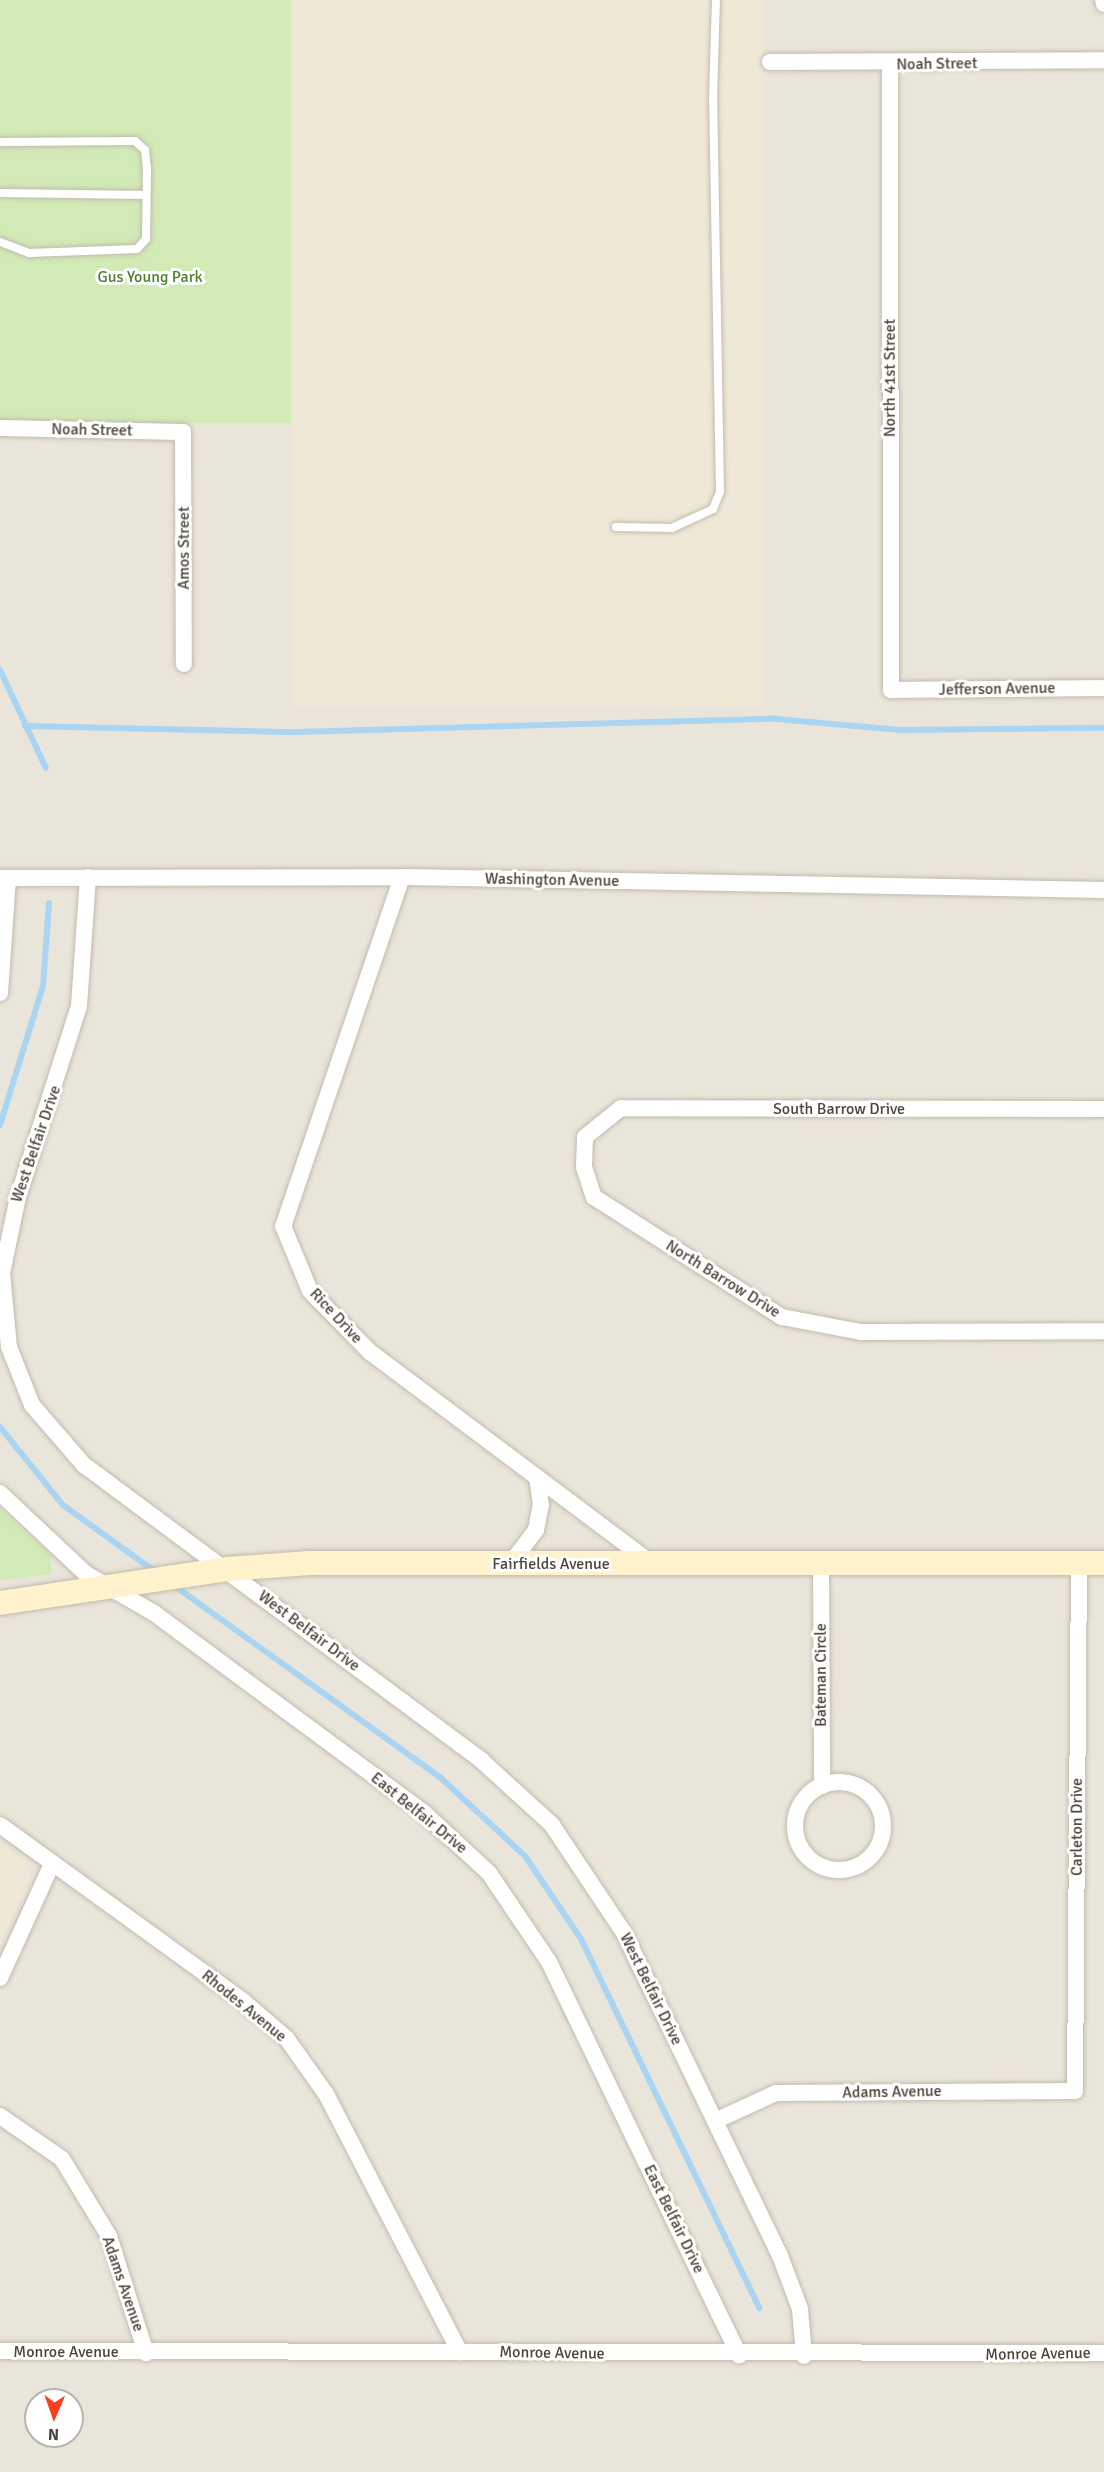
<!DOCTYPE html>
<style>
body{margin:0}
#map{position:relative;width:1104px;height:2472px;overflow:hidden;background:#f6f3ec;font-family:Signika,sans-serif}
div>[style]{position:absolute}
.residential>*{inset:0;background:#eae5da}
.education>*{inset:0;background:#efe8d6;transform-origin:0 0}
.green>*{inset:0;background:#d2eab5;transform-origin:0 0}
.stream>*{height:6px;margin:-3px;padding:0 3px;transform-origin:3px;border-radius:3px;background:#a9d4f2}
.roads{filter:drop-shadow(0 0 2px #c2bbae) drop-shadow(0 0 2px #c2bbae)}
.lane>*{height:8px;margin:-4px;padding:0 4px;transform-origin:4px;border-radius:4px;background:#fff}
.street>*{height:16px;margin:-8px;padding:0 8px;transform-origin:8px;border-radius:8px;background:#fff}
.street>.ring{margin:-8px;padding:0;box-sizing:content-box;background:none;border:16px solid #fff;border-radius:50%}
.secondary>*{height:24px;margin:-12px;padding:0 12px;transform-origin:12px;border-radius:12px;background:#fff3cd}
span{translate:-50% -50%;white-space:nowrap;text-align:center;line-height:1.15;-webkit-text-stroke:6px #fff;paint-order:stroke}
.street-label{font-size:16px;color:#4b4439}
.park-label{font-size:16px;color:#4a7f2a}
.north{position:absolute;left:24px;top:2388px;width:60px;height:60px;box-sizing:border-box;background:#fff;border:2px solid #b7b4b0;border-radius:50%;rotate:182deg;font-size:16px;font-weight:700;line-height:24px;text-align:center;color:#4b4439}
.north::after{content:'';display:block;margin:auto;width:21px;height:27px;background:#fc3f1d;clip-path:polygon(50% 0,100% 100%,50% 72%,0 100%)}
</style>
<div id="map">
<div class="residential">
<div style="clip-path:polygon(evenodd,0 0,1104px 0,1104px 2472px,0 2472px,0 0,36px 2400px,72px 2400px,72px 2436px,36px 2436px,36px 2400px)"></div>
</div>
<div class="education">
<div style="left:291px;top:0;width:472px;height:706px"></div>
<div style="clip-path:polygon(0 1842px,25px 1860px,30px 1878px,0 1944px)"></div>
</div>
<div class="green">
<div style="left:0;top:0;width:291px;height:423px"></div>
<div style="clip-path:polygon(0 1508px,50px 1555px,51px 1574px,0 1580px)"></div>
</div>
<div class="stream">
<div style="left:0;top:670px;width:108px;rotate:64.9deg"></div>
<div style="left:25px;top:726px;width:271px;rotate:1.3deg"></div>
<div style="left:296px;top:732px;width:480px;rotate:-1.6deg"></div>
<div style="left:776px;top:719px;width:125px;rotate:5deg"></div>
<div style="left:901px;top:730px;width:203px;rotate:-0.6deg"></div>
<div style="left:0;top:1125px;width:145px;rotate:-72.8deg"></div>
<div style="left:43px;top:986px;width:83px;rotate:-85.9deg"></div>
<div style="left:0;top:1427px;width:100px;rotate:51.1deg"></div>
<div style="left:63px;top:1505px;width:116px;rotate:35.9deg"></div>
<div style="left:172px;top:1584px;width:333px;rotate:35.8deg"></div>
<div style="left:442px;top:1779px;width:113px;rotate:42.9deg"></div>
<div style="left:525px;top:1856px;width:100px;rotate:56deg"></div>
<div style="left:581px;top:1939px;width:410px;rotate:64.2deg"></div>
</div>
<div class="roads">
<div class="lane">
<div style="left:0;top:142px;width:135px;rotate:-0.4deg"></div>
<div style="left:135px;top:141px;width:13px;rotate:42deg"></div>
<div style="left:145px;top:150px;width:18px;rotate:84deg"></div>
<div style="left:147px;top:168px;width:71px;rotate:90.8deg"></div>
<div style="left:146px;top:239px;width:13px;rotate:132deg"></div>
<div style="left:137px;top:249px;width:108px;rotate:177.9deg"></div>
<div style="left:29px;top:253px;width:31px;rotate:-159deg"></div>
<div style="left:0;top:193px;width:146px;rotate:0.8deg"></div>
<div style="left:616px;top:527px;width:56px;rotate:1deg"></div>
<div style="left:672px;top:528px;width:45px;rotate:-24.9deg"></div>
<div style="left:713px;top:509px;width:18px;rotate:-68deg"></div>
<div style="left:720px;top:492px;width:393px;rotate:-91deg"></div>
<div style="left:713px;top:99px;width:99px;rotate:-88.3deg"></div>
</div>
<div class="street">
<div style="left:1103px;top:0;width:4px;rotate:76deg"></div>
<div style="left:770px;top:62px;width:334px;rotate:-0.3deg"></div>
<div style="left:890px;top:65px;width:625px;rotate:89.91deg"></div>
<div style="left:891px;top:690px;width:213px;rotate:-0.5deg"></div>
<div style="left:0;top:428px;width:183px;rotate:1.3deg"></div>
<div style="left:183px;top:432px;width:232px;rotate:89.8deg"></div>
<div style="left:88px;top:877px;width:129px;rotate:94deg"></div>
<div style="left:79px;top:1006px;width:201px;rotate:107.7deg"></div>
<div style="left:18px;top:1197px;width:78px;rotate:101.9deg"></div>
<div style="left:2px;top:1273px;width:74px;rotate:84.6deg"></div>
<div style="left:9px;top:1347px;width:62px;rotate:68.4deg"></div>
<div style="left:32px;top:1405px;width:79px;rotate:49.1deg"></div>
<div style="left:84px;top:1465px;width:496px;rotate:36.6deg"></div>
<div style="left:482px;top:1761px;width:95px;rotate:42.4deg"></div>
<div style="left:552px;top:1825px;width:130px;rotate:56.3deg"></div>
<div style="left:624px;top:1933px;width:356px;rotate:64.2deg"></div>
<div style="left:779px;top:2253px;width:60px;rotate:69.4deg"></div>
<div style="left:800px;top:2309px;width:47px;rotate:85.1deg"></div>
<div style="left:402px;top:877px;width:369px;rotate:108.8deg"></div>
<div style="left:283px;top:1226px;width:70px;rotate:67.4deg"></div>
<div style="left:310px;top:1291px;width:86px;rotate:45.5deg"></div>
<div style="left:370px;top:1352px;width:353px;rotate:36.9deg"></div>
<div style="left:0;top:878px;width:402px;rotate:-0.1deg"></div>
<div style="left:402px;top:877px;width:702px;rotate:1.06deg"></div>
<div style="left:0;top:993px;width:115px;rotate:-86deg"></div>
<div style="left:1104px;top:1109px;width:483px;rotate:-179.9deg"></div>
<div style="left:621px;top:1108px;width:46px;rotate:141.1deg"></div>
<div style="left:585px;top:1137px;width:30px;rotate:92deg"></div>
<div style="left:584px;top:1167px;width:32px;rotate:72deg"></div>
<div style="left:594px;top:1197px;width:223px;rotate:32.6deg"></div>
<div style="left:782px;top:1317px;width:80px;rotate:10.8deg"></div>
<div style="left:861px;top:1332px;width:243px;rotate:-0.2deg"></div>
<div style="left:0;top:1493px;width:118px;rotate:43.3deg"></div>
<div style="left:86px;top:1574px;width:78px;rotate:29.8deg"></div>
<div style="left:154px;top:1613px;width:336px;rotate:36.5deg"></div>
<div style="left:424px;top:1813px;width:88px;rotate:42.7deg"></div>
<div style="left:489px;top:1873px;width:107px;rotate:56deg"></div>
<div style="left:549px;top:1962px;width:437px;rotate:64.2deg"></div>
<div style="left:510px;top:1564px;width:43px;rotate:-52.6deg"></div>
<div style="left:536px;top:1530px;width:25px;rotate:-79deg"></div>
<div style="left:541px;top:1505px;width:28px;rotate:-98deg"></div>
<div style="left:821px;top:1564px;width:222px;rotate:89.7deg"></div>
<div class="ring" style="left:795px;top:1782px;width:72px;height:72px"></div>
<div style="left:0;top:1825px;width:300px;rotate:35.9deg"></div>
<div style="left:243px;top:2001px;width:58px;rotate:40.8deg"></div>
<div style="left:287px;top:2039px;width:67px;rotate:54.7deg"></div>
<div style="left:326px;top:2094px;width:291px;rotate:62.6deg"></div>
<div style="left:0;top:1978px;width:125px;rotate:-65.5deg"></div>
<div style="left:0;top:2116px;width:75px;rotate:34.7deg"></div>
<div style="left:62px;top:2159px;width:90px;rotate:58.6deg"></div>
<div style="left:109px;top:2236px;width:123px;rotate:72.5deg"></div>
<div style="left:715px;top:2121px;width:67px;rotate:-24.7deg"></div>
<div style="left:776px;top:2093px;width:299px;rotate:-0.4deg"></div>
<div style="left:1075px;top:2091px;width:528px;rotate:-89.57deg"></div>
<div style="left:0;top:2351px;width:1104px;rotate:0.1deg"></div>
</div>
<div class="secondary">
<div style="left:0;top:1603px;width:231px;rotate:-8.5deg"></div>
<div style="left:228px;top:1569px;width:81px;rotate:-4.2deg"></div>
<div style="left:309px;top:1563px;width:795px"></div>
</div>
</div>
<div class="street-label">
<span style="left:937px;top:64px;rotate:-1deg">Noah Street</span>
<span style="left:890px;top:378px;rotate:-90deg">North 41st Street</span>
<span style="left:92px;top:430px;rotate:1deg">Noah Street</span>
<span style="left:184px;top:548px;rotate:-90deg">Amos Street</span>
<span style="left:997px;top:689px;rotate:-1deg">Jefferson Avenue</span>
<span style="left:552px;top:880px;rotate:1deg">Washington Avenue</span>
<span style="left:839px;top:1109px">South Barrow Drive</span>
<span style="left:36px;top:1144px;rotate:-71deg">West Belfair Drive</span>
<span style="left:723px;top:1279px;rotate:32deg">North Barrow Drive</span>
<span style="left:336px;top:1316px;rotate:47deg">Rice Drive</span>
<span style="left:551px;top:1564px">Fairfields Avenue</span>
<span style="left:309px;top:1631px;rotate:37deg">West Belfair Drive</span>
<span style="left:821px;top:1675px;rotate:-90deg">Bateman Circle</span>
<span style="left:419px;top:1813px;rotate:39deg">East Belfair Drive</span>
<span style="left:1077px;top:1827px;rotate:-90deg">Carleton Drive</span>
<span style="left:651px;top:1989px;rotate:64deg">West Belfair Drive</span>
<span style="left:244px;top:2006px;rotate:39deg">Rhodes Avenue</span>
<span style="left:892px;top:2092px;rotate:-1deg">Adams Avenue</span>
<span style="left:674px;top:2219px;rotate:64deg">East Belfair Drive</span>
<span style="left:123px;top:2284px;rotate:71deg">Adams Avenue</span>
<span style="left:66px;top:2352px">Monroe Avenue</span>
<span style="left:552px;top:2353px;rotate:1deg">Monroe Avenue</span>
<span style="left:1038px;top:2354px;rotate:-1deg">Monroe Avenue</span>
</div>
<div class="park-label">
<span style="left:150px;top:277px">Gus Young Park</span>
</div>
<div class="north">N</div>
</div>
